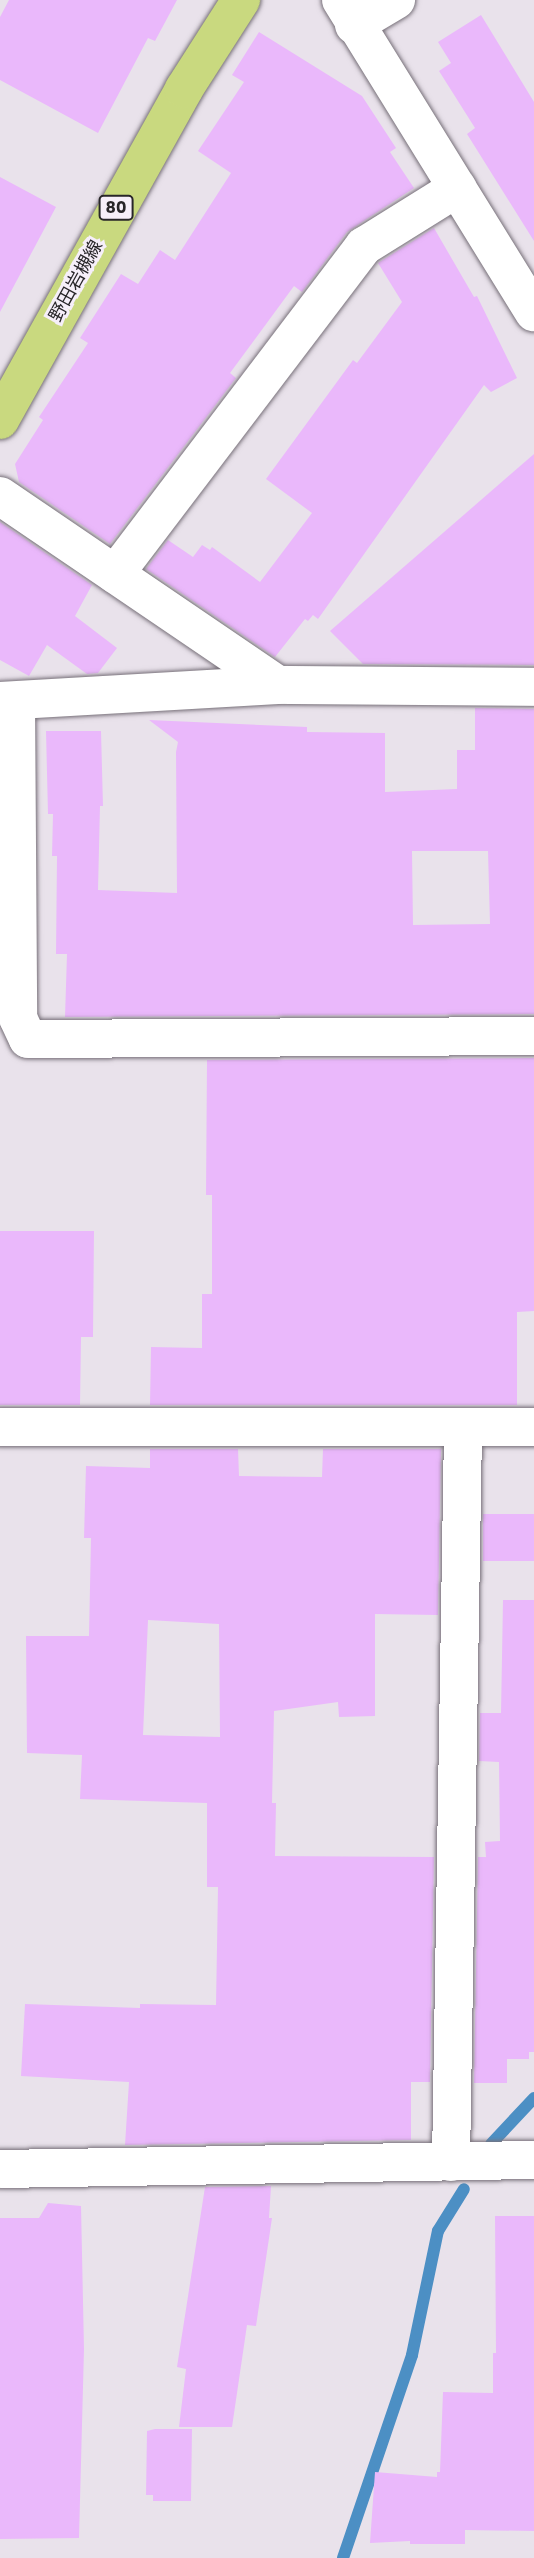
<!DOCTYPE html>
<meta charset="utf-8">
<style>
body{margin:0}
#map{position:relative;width:534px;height:2558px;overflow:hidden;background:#e9e2eb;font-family:Poppins,"Noto Sans JP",sans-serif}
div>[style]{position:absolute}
.stream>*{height:12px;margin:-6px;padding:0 6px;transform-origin:6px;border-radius:6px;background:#4c8fc4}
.building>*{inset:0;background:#eab8fb;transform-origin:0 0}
.roads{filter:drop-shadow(0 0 2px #777079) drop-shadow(0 0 2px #777079)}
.minor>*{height:38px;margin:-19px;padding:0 19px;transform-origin:19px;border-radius:19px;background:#fff}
.major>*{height:38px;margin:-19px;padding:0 19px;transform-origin:19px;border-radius:19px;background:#c9d97f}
span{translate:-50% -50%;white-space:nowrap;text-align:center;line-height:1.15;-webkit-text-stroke:6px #f6eff9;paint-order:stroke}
.shield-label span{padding:2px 5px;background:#f6eff9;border:2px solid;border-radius:5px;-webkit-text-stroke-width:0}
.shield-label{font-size:16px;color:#282629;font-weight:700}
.street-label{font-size:18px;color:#282629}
</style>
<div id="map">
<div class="stream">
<div style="left:491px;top:2144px;width:63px;rotate:-46.9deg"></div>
<div style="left:343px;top:2558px;width:214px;rotate:-71.2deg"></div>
<div style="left:412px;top:2355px;width:127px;rotate:-78.2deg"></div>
<div style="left:438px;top:2231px;width:49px;rotate:-58.2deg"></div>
</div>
<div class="building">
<div style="clip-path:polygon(9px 0,177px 0,155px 41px,148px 38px,98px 133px,0 80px,0 17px)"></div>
<div style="clip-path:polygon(481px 15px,534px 102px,534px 241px,467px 134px,475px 128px,439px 71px,451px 63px,438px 42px)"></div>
<div style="clip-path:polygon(259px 32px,362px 96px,396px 148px,390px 152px,414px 188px,347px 232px,302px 292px,294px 286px,230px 373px,236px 378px,110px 544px,19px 482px,15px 464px,43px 420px,39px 417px,88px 343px,80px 338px,121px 274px,138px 284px,160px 250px,175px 260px,231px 173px,198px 151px,244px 82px,232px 75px)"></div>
<div style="clip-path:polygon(0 177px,56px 207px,0 312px)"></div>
<div style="clip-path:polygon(434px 228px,474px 297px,477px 296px,517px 378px,491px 392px,484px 385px,318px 619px,313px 615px,308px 621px,305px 619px,275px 657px,146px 569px,168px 540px,193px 557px,202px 545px,210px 550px,212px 547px,260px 582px,312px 513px,266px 479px,353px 360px,357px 363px,402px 302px,378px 263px)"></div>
<div style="clip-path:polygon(534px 454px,534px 665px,363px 664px,330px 631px)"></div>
<div style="clip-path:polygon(0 522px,92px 585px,75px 616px,117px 648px,98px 673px,87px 674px,47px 645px,29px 676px,0 660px)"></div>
<div style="clip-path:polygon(evenodd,475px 708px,534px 709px,534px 1014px,65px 1017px,67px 954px,56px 954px,57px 856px,52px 856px,53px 814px,48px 814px,46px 731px,101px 731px,103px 806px,100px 806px,98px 890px,177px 893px,176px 752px,178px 742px,149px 720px,307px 727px,307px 732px,385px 733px,385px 792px,457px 789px,457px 750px,475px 750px,475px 708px,412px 851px,488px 851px,490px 924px,413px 925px,412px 851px)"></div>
<div style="clip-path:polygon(534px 1058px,534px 1311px,517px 1312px,517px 1405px,150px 1405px,151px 1347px,202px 1348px,202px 1294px,212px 1294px,212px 1195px,206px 1195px,207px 1060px)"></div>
<div style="clip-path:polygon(0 1231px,94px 1231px,93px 1337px,81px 1337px,80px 1405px,0 1405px)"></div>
<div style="clip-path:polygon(evenodd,150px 1449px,238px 1449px,239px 1476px,322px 1477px,323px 1449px,441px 1449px,438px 1615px,375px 1614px,375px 1716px,339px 1717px,338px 1702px,274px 1711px,272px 1803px,276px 1803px,275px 1856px,434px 1857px,430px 2082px,411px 2082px,411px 2140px,125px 2145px,129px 2082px,21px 2076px,25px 2004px,140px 2008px,140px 2004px,216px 2005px,218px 1887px,207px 1887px,207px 1803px,80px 1799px,82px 1755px,27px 1753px,26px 1636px,89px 1636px,91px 1538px,84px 1538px,86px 1466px,150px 1468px,150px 1449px,148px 1620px,219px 1624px,220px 1737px,143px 1735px,148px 1620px)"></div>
<div style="left:483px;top:1514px;width:51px;height:47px"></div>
<div style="clip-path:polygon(503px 1600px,534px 1600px,534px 2052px,529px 2052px,529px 2059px,507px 2059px,507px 2083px,474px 2083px,478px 1857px,486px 1857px,485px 1842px,500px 1841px,499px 1762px,479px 1761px,480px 1713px,501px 1713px)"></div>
<div style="clip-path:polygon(271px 2186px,269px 2218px,272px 2218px,256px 2326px,247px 2325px,232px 2427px,179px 2427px,186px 2369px,177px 2367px,205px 2187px)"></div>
<div style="clip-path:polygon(48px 2203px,81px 2206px,84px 2349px,79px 2538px,0 2539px,0 2218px,39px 2218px)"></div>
<div style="clip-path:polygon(495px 2216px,534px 2216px,534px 2531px,465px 2530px,465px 2544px,410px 2544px,410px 2541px,370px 2543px,375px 2472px,437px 2477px,437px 2472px,440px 2472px,443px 2392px,493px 2393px,493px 2353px,496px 2353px)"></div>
<div style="clip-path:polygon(155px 2429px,192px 2429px,191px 2501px,153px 2501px,153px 2495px,146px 2495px,147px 2431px)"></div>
</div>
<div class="roads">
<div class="minor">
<div style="left:341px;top:0;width:367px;rotate:58.3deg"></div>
<div style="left:354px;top:25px;width:49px;rotate:-30.8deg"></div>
<div style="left:0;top:496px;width:336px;rotate:34.2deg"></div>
<div style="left:115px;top:574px;width:412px;rotate:-52.8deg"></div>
<div style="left:364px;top:246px;width:110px;rotate:-31.9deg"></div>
<div style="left:0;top:701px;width:278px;rotate:-3.3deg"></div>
<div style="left:278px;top:685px;width:256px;rotate:0.4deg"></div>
<div style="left:16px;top:701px;width:317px;rotate:89.6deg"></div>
<div style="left:18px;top:1018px;width:23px;rotate:65deg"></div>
<div style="left:28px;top:1039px;width:506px;rotate:-0.34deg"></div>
<div style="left:0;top:1427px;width:534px"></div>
<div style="left:451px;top:2162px;width:734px;rotate:-89.06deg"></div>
<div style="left:0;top:2169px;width:534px;rotate:-0.97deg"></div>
</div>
<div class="major">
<div style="left:0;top:420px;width:379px;rotate:-60.9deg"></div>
<div style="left:184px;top:89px;width:106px;rotate:-57.4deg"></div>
</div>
</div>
<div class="shield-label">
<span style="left:116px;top:208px">80</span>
</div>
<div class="street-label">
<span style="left:76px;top:281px;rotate:-61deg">野田岩槻線</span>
</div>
</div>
